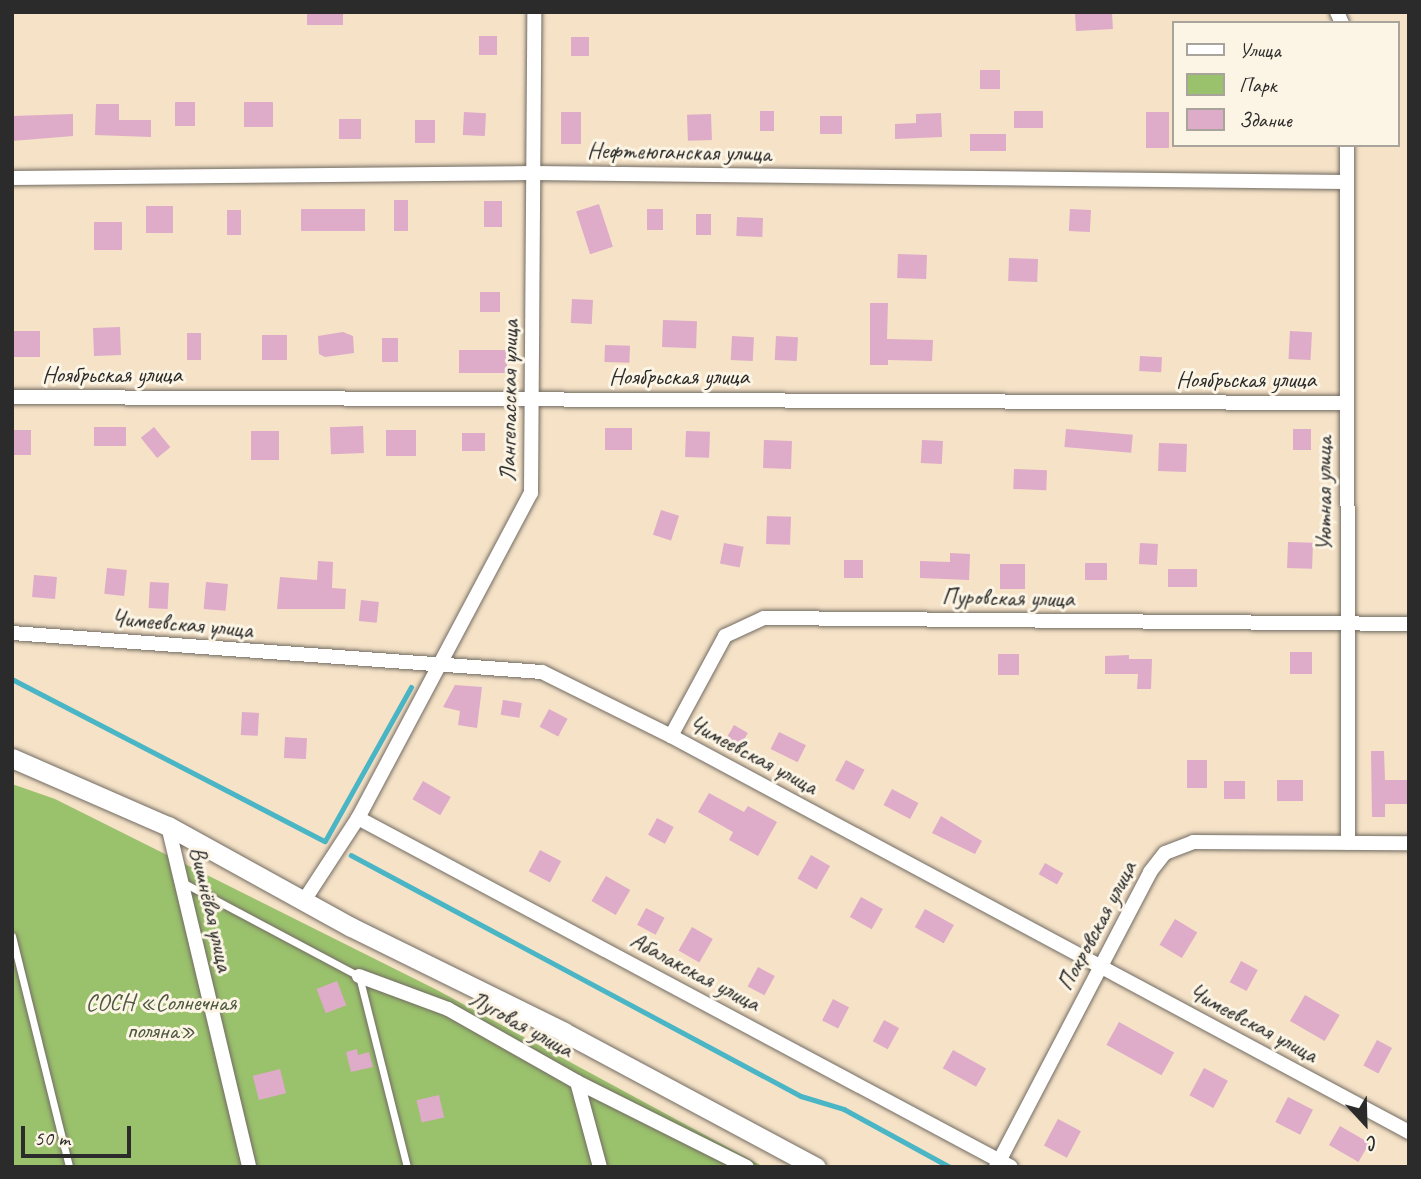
<!DOCTYPE html>
<meta charset="utf-8">
<style>
body{margin:0}
#map{position:relative;width:1421px;height:1179px;overflow:hidden;background:#f5e2c7;font-family:Caveat,sans-serif}
div>[style]{position:absolute}
.green>*{inset:0;background:#9ac16c}
.stream>*{height:4.5px;margin:-2.25px;padding:0 2.25px;transform-origin:2.25px;border-radius:2.25px;background:#49b5c5}
.building>*{inset:0;background:#deabc8;transform-origin:0 0}
.roads{filter:drop-shadow(0 0 2px #726b62) drop-shadow(0 0 2px #726b62)}
.service>*{height:7px;margin:-3.5px;padding:0 3.5px;transform-origin:3.5px;border-radius:3.5px;background:#fff}
.minor>*{height:14px;margin:-7px;padding:0 7px;transform-origin:7px;border-radius:7px;background:#fff}
.tertiary>*{height:19px;margin:-9.5px;padding:0 9.5px;transform-origin:9.5px;border-radius:9.5px;background:#fff}
span{translate:-50% -50%;white-space:nowrap;text-align:center;line-height:1.15;-webkit-text-stroke:6px #fcf5e5;paint-order:stroke}
.street-label{font-size:24px;color:#2b2b2b}
.park-label{font-size:24px;color:#4c583e}
.frame{position:absolute;inset:0;border:14px solid #2b2b2b;pointer-events:none}
.legend{position:absolute;left:1172px;top:21px;width:228px;height:126px;box-sizing:border-box;background:#fcf5e5;border:2px solid #a8a49b;margin:0;padding:9px 12px;list-style:none;font-size:21px;color:#2b2b2b}
.legend li{display:flex;align-items:center;gap:14px;height:35px}
.legend b{width:35px;border:2px solid #a8a49b}
.north{position:absolute;left:1330px;top:1088px;width:70px;height:70px;-webkit-text-stroke:5px #fcf5e5;paint-order:stroke;rotate:158deg;font-size:19px;font-weight:700;line-height:28px;text-align:center;color:#2b2b2b}
.north::after{content:'';display:block;margin:auto;width:24px;height:32px;background:#2b2b2b;clip-path:polygon(50% 0,100% 100%,50% 72%,0 100%)}
.scale{position:absolute;left:21px;top:1126px;width:110px;height:32px;box-sizing:border-box;border:4px solid #2b2b2b;border-top:0;padding-left:9px;font-size:21px;line-height:24px;white-space:nowrap;color:#2b2b2b;-webkit-text-stroke:5px #fcf5e5;paint-order:stroke}
</style>
<div id="map">
<div class="green">
<div style="clip-path:polygon(12px 784px,55px 799px,437px 990px,764px 1167px,12px 1167px)"></div>
</div>
<div class="stream">
<div style="left:12px;top:679px;width:352px;rotate:27.4deg"></div>
<div style="left:325px;top:841px;width:176px;rotate:-60.8deg"></div>
<div style="left:351px;top:855px;width:510px;rotate:28.17deg"></div>
<div style="left:801px;top:1096px;width:45px;rotate:16.8deg"></div>
<div style="left:844px;top:1109px;width:121px;rotate:28.7deg"></div>
</div>
<div class="building">
<div style="left:307px;top:12px;width:36px;height:13px"></div>
<div style="left:1112px;top:12px;width:17px;height:37px;rotate:87deg"></div>
<div style="left:479px;top:36px;width:18px;height:19px"></div>
<div style="left:589px;top:37px;width:19px;height:18px;rotate:90deg"></div>
<div style="left:980px;top:70px;width:20px;height:19px"></div>
<div style="left:175px;top:102px;width:20px;height:24px"></div>
<div style="left:244px;top:102px;width:29px;height:25px"></div>
<div style="clip-path:polygon(96px 104px,119px 104px,119px 120px,151px 120px,151px 137px,95px 135px)"></div>
<div style="left:760px;top:111px;width:14px;height:20px"></div>
<div style="left:1014px;top:111px;width:29px;height:17px"></div>
<div style="left:464px;top:112px;width:22px;height:23px;rotate:3deg"></div>
<div style="left:561px;top:112px;width:20px;height:32px"></div>
<div style="left:1146px;top:112px;width:23px;height:36px"></div>
<div style="clip-path:polygon(941px 113px,942px 137px,895px 139px,895px 124px,916px 123px,916px 114px)"></div>
<div style="clip-path:polygon(73px 114px,73px 136px,12px 141px,12px 116px)"></div>
<div style="left:711px;top:114px;width:26px;height:24px;rotate:88deg"></div>
<div style="left:842px;top:116px;width:18px;height:22px;rotate:90deg"></div>
<div style="left:339px;top:119px;width:22px;height:20px"></div>
<div style="left:415px;top:120px;width:20px;height:23px"></div>
<div style="left:970px;top:134px;width:36px;height:17px"></div>
<div style="left:394px;top:200px;width:14px;height:31px"></div>
<div style="left:484px;top:201px;width:18px;height:26px"></div>
<div style="left:599px;top:204px;width:45px;height:24px;rotate:72deg"></div>
<div style="left:146px;top:206px;width:27px;height:27px"></div>
<div style="left:301px;top:209px;width:64px;height:22px"></div>
<div style="left:647px;top:209px;width:16px;height:21px"></div>
<div style="left:1070px;top:209px;width:21px;height:22px;rotate:3deg"></div>
<div style="left:227px;top:210px;width:14px;height:25px"></div>
<div style="left:696px;top:214px;width:15px;height:21px"></div>
<div style="left:737px;top:217px;width:26px;height:19px;rotate:2deg"></div>
<div style="left:122px;top:222px;width:28px;height:28px;rotate:90deg"></div>
<div style="left:898px;top:254px;width:29px;height:24px;rotate:2deg"></div>
<div style="left:1009px;top:258px;width:29px;height:23px;rotate:2deg"></div>
<div style="left:480px;top:292px;width:20px;height:20px"></div>
<div style="left:572px;top:299px;width:21px;height:24px;rotate:3deg"></div>
<div style="clip-path:polygon(870px 303px,888px 303px,887px 339px,933px 340px,932px 361px,888px 360px,888px 365px,870px 365px)"></div>
<div style="left:663px;top:320px;width:34px;height:27px;rotate:2deg"></div>
<div style="left:120px;top:327px;width:28px;height:27px;rotate:88deg"></div>
<div style="left:12px;top:331px;width:28px;height:26px"></div>
<div style="left:1290px;top:331px;width:22px;height:28px;rotate:3deg"></div>
<div style="clip-path:polygon(343px 332px,353px 336px,354px 353px,325px 357px,319px 354px,318px 336px)"></div>
<div style="left:187px;top:333px;width:14px;height:27px"></div>
<div style="left:287px;top:335px;width:25px;height:25px;rotate:90deg"></div>
<div style="left:732px;top:336px;width:22px;height:24px;rotate:3deg"></div>
<div style="left:776px;top:336px;width:22px;height:24px;rotate:3deg"></div>
<div style="left:382px;top:338px;width:16px;height:24px"></div>
<div style="left:605px;top:345px;width:25px;height:17px;rotate:2deg"></div>
<div style="left:459px;top:350px;width:48px;height:23px"></div>
<div style="left:1140px;top:356px;width:22px;height:15px;rotate:3deg"></div>
<div style="left:363px;top:426px;width:27px;height:33px;rotate:88deg"></div>
<div style="left:126px;top:427px;width:19px;height:32px;rotate:90deg"></div>
<div style="left:154px;top:427px;width:26px;height:17px;rotate:51deg"></div>
<div style="left:605px;top:428px;width:27px;height:22px"></div>
<div style="left:1066px;top:429px;width:67px;height:18px;rotate:5deg"></div>
<div style="left:1293px;top:429px;width:18px;height:21px"></div>
<div style="left:12px;top:430px;width:19px;height:25px"></div>
<div style="left:386px;top:430px;width:30px;height:26px"></div>
<div style="left:251px;top:431px;width:28px;height:29px"></div>
<div style="left:686px;top:431px;width:24px;height:26px;rotate:2deg"></div>
<div style="left:462px;top:433px;width:23px;height:18px"></div>
<div style="left:764px;top:440px;width:28px;height:28px;rotate:2deg"></div>
<div style="left:922px;top:440px;width:21px;height:23px;rotate:3deg"></div>
<div style="left:1159px;top:443px;width:28px;height:28px;rotate:2deg"></div>
<div style="left:1014px;top:469px;width:33px;height:20px;rotate:2deg"></div>
<div style="left:661px;top:510px;width:19px;height:26px;rotate:18deg"></div>
<div style="left:767px;top:516px;width:24px;height:28px;rotate:2deg"></div>
<div style="left:1288px;top:542px;width:25px;height:26px;rotate:2deg"></div>
<div style="left:724px;top:543px;width:20px;height:21px;rotate:11deg"></div>
<div style="left:1140px;top:543px;width:18px;height:21px;rotate:3deg"></div>
<div style="clip-path:polygon(950px 553px,970px 554px,969px 580px,920px 578px,920px 561px,950px 562px)"></div>
<div style="left:844px;top:560px;width:19px;height:18px"></div>
<div style="clip-path:polygon(318px 561px,333px 562px,332px 588px,346px 589px,345px 609px,277px 609px,280px 577px,317px 580px)"></div>
<div style="left:1085px;top:563px;width:22px;height:17px"></div>
<div style="left:1000px;top:564px;width:25px;height:25px"></div>
<div style="left:107px;top:568px;width:20px;height:26px;rotate:6deg"></div>
<div style="left:1168px;top:569px;width:29px;height:18px"></div>
<div style="left:34px;top:575px;width:23px;height:22px;rotate:5deg"></div>
<div style="left:150px;top:582px;width:19px;height:26px;rotate:3deg"></div>
<div style="left:206px;top:582px;width:22px;height:27px;rotate:5deg"></div>
<div style="left:361px;top:600px;width:18px;height:21px;rotate:6deg"></div>
<div style="left:1290px;top:652px;width:22px;height:22px"></div>
<div style="left:1019px;top:654px;width:21px;height:21px;rotate:90deg"></div>
<div style="clip-path:polygon(1129px 655px,1129px 659px,1152px 659px,1151px 689px,1137px 689px,1138px 674px,1105px 674px,1105px 656px)"></div>
<div style="clip-path:polygon(455px 685px,482px 687px,477px 728px,458px 725px,460px 711px,443px 707px)"></div>
<div style="left:503px;top:700px;width:19px;height:15px;rotate:9deg"></div>
<div style="left:549px;top:709px;width:21px;height:20px;rotate:28deg"></div>
<div style="left:242px;top:712px;width:17px;height:23px;rotate:3deg"></div>
<div style="left:734px;top:725px;width:16px;height:17px;rotate:30deg"></div>
<div style="left:779px;top:732px;width:30px;height:19px;rotate:26deg"></div>
<div style="left:285px;top:737px;width:22px;height:21px;rotate:3deg"></div>
<div style="clip-path:polygon(1371px 751px,1384px 751px,1385px 780px,1409px 780px,1409px 804px,1385px 804px,1385px 817px,1372px 817px)"></div>
<div style="left:846px;top:760px;width:21px;height:23px;rotate:28deg"></div>
<div style="left:1187px;top:760px;width:20px;height:28px"></div>
<div style="left:1277px;top:780px;width:26px;height:21px"></div>
<div style="left:423px;top:781px;width:32px;height:21px;rotate:30deg"></div>
<div style="left:1224px;top:781px;width:21px;height:18px"></div>
<div style="left:892px;top:789px;width:30px;height:18px;rotate:28deg"></div>
<div style="clip-path:polygon(709px 793px,744px 812px,748px 806px,777px 822px,758px 856px,729px 840px,733px 832px,698px 812px)"></div>
<div style="clip-path:polygon(941px 816px,982px 841px,975px 854px,932px 833px)"></div>
<div style="left:657px;top:818px;width:19px;height:19px;rotate:28deg"></div>
<div style="left:540px;top:850px;width:24px;height:24px;rotate:28deg"></div>
<div style="left:811px;top:855px;width:22px;height:27px;rotate:30deg"></div>
<div style="left:1045px;top:863px;width:21px;height:13px;rotate:29deg"></div>
<div style="left:606px;top:876px;width:28px;height:29px;rotate:30deg"></div>
<div style="left:861px;top:897px;width:25px;height:23px;rotate:29deg"></div>
<div style="left:646px;top:908px;width:21px;height:19px;rotate:28deg"></div>
<div style="left:925px;top:909px;width:33px;height:21px;rotate:29deg"></div>
<div style="left:1175px;top:919px;width:26px;height:30px;rotate:31deg"></div>
<div style="left:692px;top:927px;width:24px;height:27px;rotate:30deg"></div>
<div style="left:1241px;top:961px;width:19px;height:24px;rotate:28deg"></div>
<div style="left:758px;top:967px;width:19px;height:22px;rotate:28deg"></div>
<div style="left:337px;top:981px;width:26px;height:22px;rotate:69deg"></div>
<div style="left:1305px;top:995px;width:40px;height:30px;rotate:30deg"></div>
<div style="left:833px;top:999px;width:18px;height:24px;rotate:27deg"></div>
<div style="left:884px;top:1020px;width:17px;height:24px;rotate:28deg"></div>
<div style="left:1119px;top:1022px;width:63px;height:26px;rotate:29deg"></div>
<div style="left:1377px;top:1040px;width:17px;height:29px;rotate:28deg"></div>
<div style="clip-path:polygon(357px 1049px,358px 1055px,369px 1052px,373px 1067px,351px 1072px,346px 1052px)"></div>
<div style="left:953px;top:1050px;width:38px;height:21px;rotate:29deg"></div>
<div style="left:1204px;top:1068px;width:27px;height:31px;rotate:28deg"></div>
<div style="left:280px;top:1069px;width:25px;height:28px;rotate:76deg"></div>
<div style="left:439px;top:1095px;width:23px;height:23px;rotate:77deg"></div>
<div style="left:1288px;top:1097px;width:28px;height:28px;rotate:27deg"></div>
<div style="left:1058px;top:1119px;width:26px;height:30px;rotate:28deg"></div>
<div style="left:1340px;top:1126px;width:34px;height:22px;rotate:30deg"></div>
</div>
<div class="roads">
<div class="service">
<div style="left:182px;top:882px;width:200px;rotate:28deg"></div>
<div style="left:359px;top:976px;width:197px;rotate:75.9deg"></div>
<div style="left:12px;top:936px;width:238px;rotate:76.1deg"></div>
</div>
<div class="minor">
<div style="left:1337px;top:12px;width:12px;rotate:66deg"></div>
<div style="left:1347px;top:145px;width:698px;rotate:89.92deg"></div>
<div style="left:12px;top:178px;width:521px;rotate:-0.55deg"></div>
<div style="left:533px;top:173px;width:812px;rotate:0.64deg"></div>
<div style="left:12px;top:397px;width:1334px;rotate:0.26deg"></div>
<div style="left:12px;top:633px;width:531px;rotate:4.21deg"></div>
<div style="left:542px;top:672px;width:144px;rotate:26.4deg"></div>
<div style="left:671px;top:736px;width:838px;rotate:28.22deg"></div>
<div style="left:671px;top:736px;width:114px;rotate:-61.6deg"></div>
<div style="left:725px;top:636px;width:43px;rotate:-24.8deg"></div>
<div style="left:764px;top:618px;width:645px;rotate:0.53deg"></div>
<div style="left:358px;top:818px;width:740px;rotate:28.12deg"></div>
<div style="left:168px;top:826px;width:350px;rotate:76.6deg"></div>
<div style="left:305px;top:899px;width:97px;rotate:-56.8deg"></div>
<div style="left:358px;top:818px;width:368px;rotate:-62deg"></div>
<div style="left:531px;top:493px;width:481px;rotate:-89.6deg"></div>
<div style="left:359px;top:976px;width:95px;rotate:20.3deg"></div>
<div style="left:448px;top:1009px;width:148px;rotate:29.5deg"></div>
<div style="left:577px;top:1082px;width:88px;rotate:74.9deg"></div>
<div style="left:577px;top:1082px;width:190px;rotate:26.6deg"></div>
<div style="left:996px;top:1167px;width:333px;rotate:-62.4deg"></div>
<div style="left:1150px;top:872px;width:24px;rotate:-52deg"></div>
<div style="left:1165px;top:853px;width:30px;rotate:-21deg"></div>
<div style="left:1193px;top:842px;width:216px;rotate:0.3deg"></div>
</div>
<div class="tertiary">
<div style="left:12px;top:758px;width:170px;rotate:23.6deg"></div>
<div style="left:168px;top:826px;width:209px;rotate:28.9deg"></div>
<div style="left:351px;top:927px;width:237px;rotate:26.2deg"></div>
<div style="left:564px;top:1032px;width:286px;rotate:28.2deg"></div>
</div>
</div>
<div class="street-label">
<span style="left:679px;top:152px;rotate:1deg">Нефтеюганская улица</span>
<span style="left:112px;top:375px">Ноябрьская улица</span>
<span style="left:679px;top:377px">Ноябрьская улица</span>
<span style="left:1246px;top:380px">Ноябрьская улица</span>
<span style="left:509px;top:401px;rotate:-89deg">Лангепасская улица</span>
<span style="left:1324px;top:494px;rotate:-90deg">Уютная улица</span>
<span style="left:1008px;top:598px;rotate:1deg">Пуровская улица</span>
<span style="left:182px;top:624px;rotate:5deg">Чимеевская улица</span>
<span style="left:753px;top:755px;rotate:28deg">Чимеевская улица</span>
<span style="left:211px;top:909px;rotate:77deg">Вишнёвая улица</span>
<span style="left:1097px;top:926px;rotate:-62deg">Покровская улица</span>
<span style="left:695px;top:972px;rotate:28deg">Абалакская улица</span>
<span style="left:1253px;top:1023px;rotate:28deg">Чимеевская улица</span>
<span style="left:521px;top:1024px;rotate:29deg">Луговая улица</span>
</div>
<div class="park-label">
<span style="left:161px;top:1017px">СОСН «Солнечная<br>поляна»</span>
</div>
<div class="frame"></div>
<ul class="legend">
<li><b style="height:9px;background:#fff"></b>Улица</li>
<li><b style="height:19px;background:#9ac16c"></b>Парк</li>
<li><b style="height:19px;background:#deabc8"></b>Здание</li>
</ul>
<div class="north">С</div>
<div class="scale">50 m</div>
</div>
